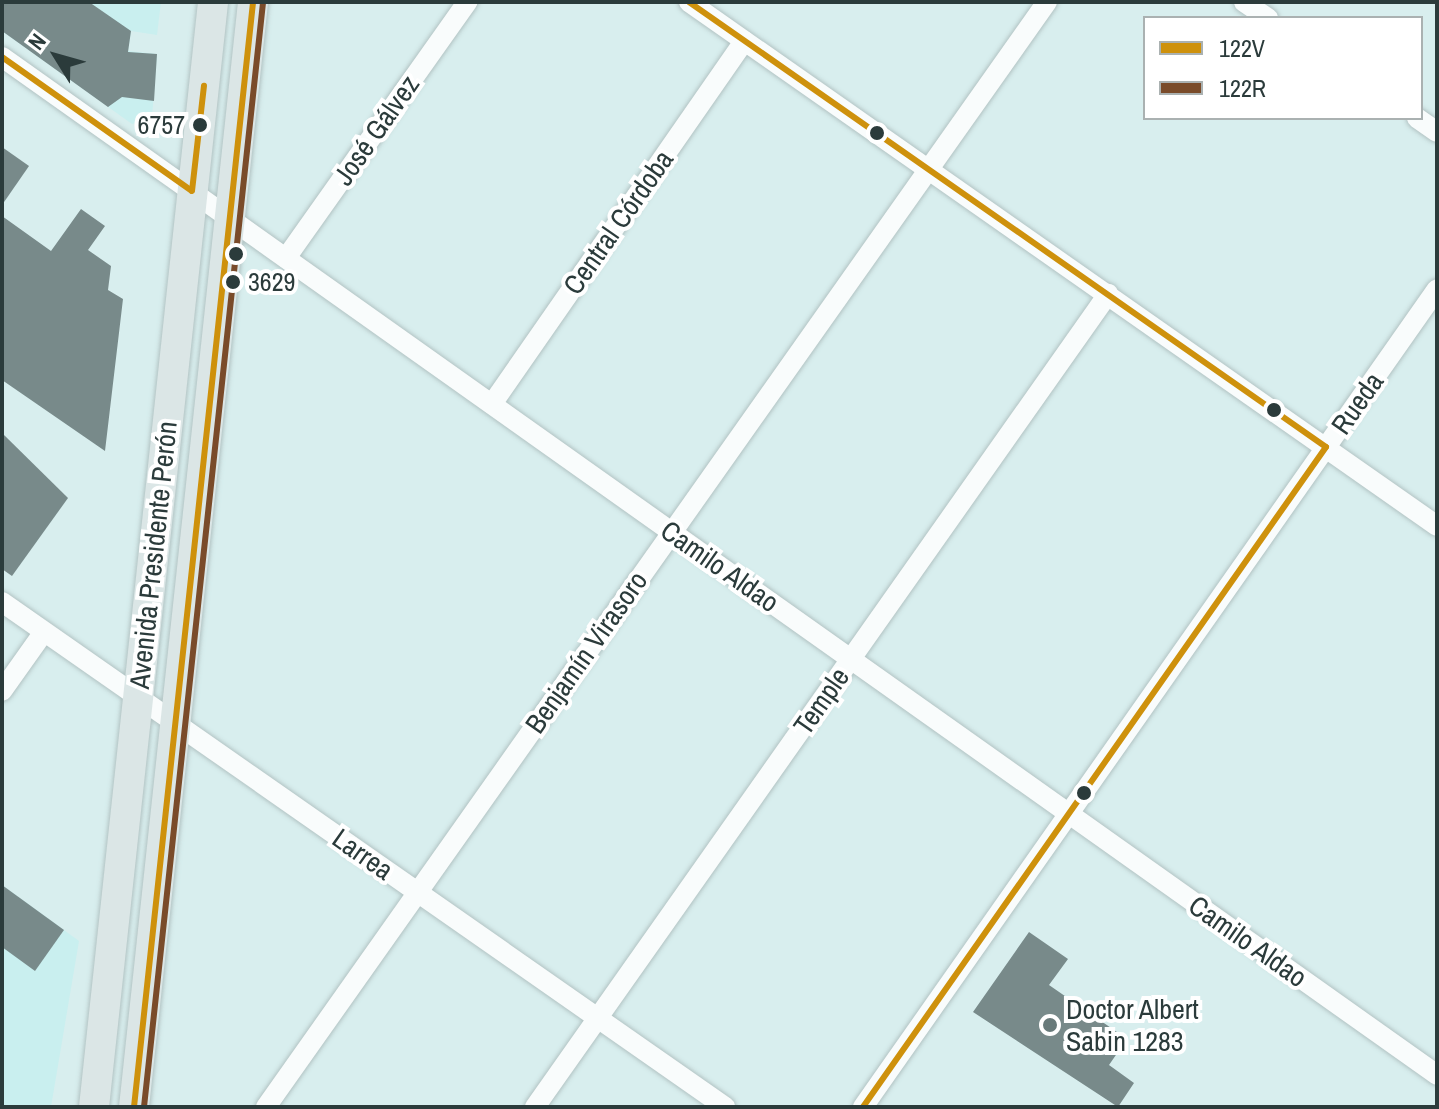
<!DOCTYPE html>
<meta charset="utf-8">
<style>
body{margin:0}
#map{position:relative;width:1439px;height:1109px;overflow:hidden;background:#d8eeee;font-family:"Archivo Narrow",sans-serif}
div>[style]{position:absolute}
.built>*{inset:0;background:#c9efef}
.building>*{inset:0;background:#788a8a}
.roads{filter:drop-shadow(0 0 2px #b2c3c3) drop-shadow(0 0 2px #b2c3c3)}
.street>*{height:20px;margin:-10px;padding:0 10px;transform-origin:10px;border-radius:10px;background:#f9fcfc}
.primary>*{height:30px;margin:-15px;padding:0 15px;transform-origin:15px;border-radius:15px;background:#dbe6e6}
.bus-1>*{height:6px;margin:-3px;padding:0 3px;transform-origin:3px;border-radius:3px;background:#ce910c}
.bus-2>*{height:6px;margin:-3px;padding:0 3px;transform-origin:3px;border-radius:3px;background:#7a4b2a}
.dots>*{width:22px;height:22px;translate:-50% -50%;box-sizing:border-box;border:4px solid #fff;border-radius:50%}
span{translate:-50% -50%;white-space:nowrap;text-align:center;line-height:1.15;-webkit-text-stroke:8px #fff;paint-order:stroke}
.bus-label{font-size:26px;color:#2b3b3b}
.right{translate:-100% -50%;text-align:right}
.left{translate:0 -50%;text-align:left}
.street-label{font-size:28px;color:#2b3b3b}
.poi-label{font-size:28px;color:#2b3b3b}
.frame{position:absolute;inset:0;border:4px solid #2b3b3b;pointer-events:none}
.legend{position:absolute;left:1143px;top:16px;width:280px;height:104px;box-sizing:border-box;background:#fff;border:2px solid #aab1b1;margin:0;padding:10px 14px;list-style:none;font-size:24px;color:#2b3b3b}
.legend li{display:flex;align-items:center;gap:16px;height:40px}
.legend b{width:40px;border:2px solid #aab1b1}
.north{position:absolute;left:16px;top:16px;width:80px;height:80px;-webkit-text-stroke:6px #fff;paint-order:stroke;rotate:307deg;font-size:22px;font-weight:700;line-height:32px;text-align:center;color:#2b3b3b}
.north::after{content:'';display:block;margin:auto;width:28px;height:36px;background:#2b3b3b;clip-path:polygon(50% 0,100% 100%,50% 72%,0 100%)}
</style>
<div id="map">
<div class="built">
<div style="clip-path:polygon(2px 2px,161px 2px,157px 35px,131px 31px,128px 51px,157px 54px,152px 117px,132px 124px,2px 31px)"></div>
<div style="clip-path:polygon(2px 885px,79px 941px,51px 1107px,2px 1107px)"></div>
</div>
<div class="building">
<div style="clip-path:polygon(2px 2px,89px 2px,131px 31px,128px 52px,157px 54px,154px 101px,122px 97px,108px 107px,2px 31px)"></div>
<div style="clip-path:polygon(2px 147px,29px 166px,2px 205px)"></div>
<div style="clip-path:polygon(81px 209px,105px 226px,88px 250px,111px 266px,108px 290px,123px 299px,105px 451px,2px 380px,2px 216px,51px 251px)"></div>
<div style="clip-path:polygon(2px 433px,68px 498px,12px 576px,2px 569px)"></div>
<div style="clip-path:polygon(2px 885px,64px 930px,35px 971px,2px 947px)"></div>
<div style="clip-path:polygon(1029px 932px,1068px 959px,1049px 985px,1127px 1039px,1109px 1065px,1134px 1083px,1118px 1107px,973px 1012px)"></div>
</div>
<div class="roads">
<div class="street">
<div style="left:689px;top:2px;width:913px;rotate:35.01deg"></div>
<div style="left:1244px;top:2px;width:29px;rotate:34deg"></div>
<div style="left:2px;top:57px;width:1759px;rotate:35.35deg"></div>
<div style="left:1417px;top:118px;width:24px;rotate:35deg"></div>
<div style="left:286px;top:258px;width:314px;rotate:-54.7deg"></div>
<div style="left:492px;top:404px;width:442px;rotate:-55.2deg"></div>
<div style="left:2px;top:602px;width:882px;rotate:34.93deg"></div>
<div style="left:2px;top:691px;width:72px;rotate:-54.6deg"></div>
<div style="left:266px;top:1107px;width:1353px;rotate:-54.75deg"></div>
<div style="left:535px;top:1107px;width:995px;rotate:-54.82deg"></div>
<div style="left:863px;top:1107px;width:999px;rotate:-54.94deg"></div>
</div>
<div class="primary">
<div style="left:94px;top:1107px;width:1111px;rotate:-83.85deg"></div>
<div style="left:134px;top:1107px;width:1111px;rotate:-83.85deg"></div>
</div>
</div>
<div class="bus-1">
<div style="left:689px;top:2px;width:777px;rotate:34.94deg"></div>
<div style="left:1326px;top:447px;width:806px;rotate:125.05deg"></div>
<div style="left:2px;top:57px;width:232px;rotate:35.2deg"></div>
<div style="left:192px;top:191px;width:106px;rotate:-83.5deg"></div>
<div style="left:134px;top:1107px;width:1111px;rotate:-83.85deg"></div>
</div>
<div class="bus-2">
<div style="left:144px;top:1107px;width:1110px;rotate:-83.85deg"></div>
</div>
<div class="dots">
<div style="left:200px;top:125px;background:#2b3b3b"></div>
<div style="left:877px;top:133px;background:#2b3b3b"></div>
<div style="left:236px;top:254px;background:#2b3b3b"></div>
<div style="left:233px;top:282px;background:#2b3b3b"></div>
<div style="left:1274px;top:410px;background:#2b3b3b"></div>
<div style="left:1084px;top:793px;background:#2b3b3b"></div>
<div style="left:1050px;top:1025px;background:#687a7a"></div>
</div>
<div class="bus-label">
<span class="right" style="left:185px;top:125px">6757</span>
<span class="left" style="left:248px;top:282px">3629</span>
</div>
<div class="street-label">
<span style="left:376px;top:130px;rotate:-55deg">José Gálvez</span>
<span style="left:618px;top:222px;rotate:-55deg">Central Córdoba</span>
<span style="left:1357px;top:403px;rotate:-55deg">Rueda</span>
<span style="left:153px;top:555px;rotate:-84deg">Avenida Presidente Perón</span>
<span style="left:720px;top:566px;rotate:35deg">Camilo Aldao</span>
<span style="left:586px;top:652px;rotate:-55deg">Benjamín Virasoro</span>
<span style="left:821px;top:701px;rotate:-55deg">Temple</span>
<span style="left:363px;top:854px;rotate:35deg">Larrea</span>
<span style="left:1248px;top:941px;rotate:35deg">Camilo Aldao</span>
</div>
<div class="poi-label">
<span class="left" style="left:1066px;top:1025px">Doctor Albert<br>Sabin 1283</span>
</div>
<div class="frame"></div>
<ul class="legend">
<li><b style="height:10px;background:#ce910c"></b>122V</li>
<li><b style="height:10px;background:#7a4b2a"></b>122R</li>
</ul>
<div class="north">N</div>
</div>
